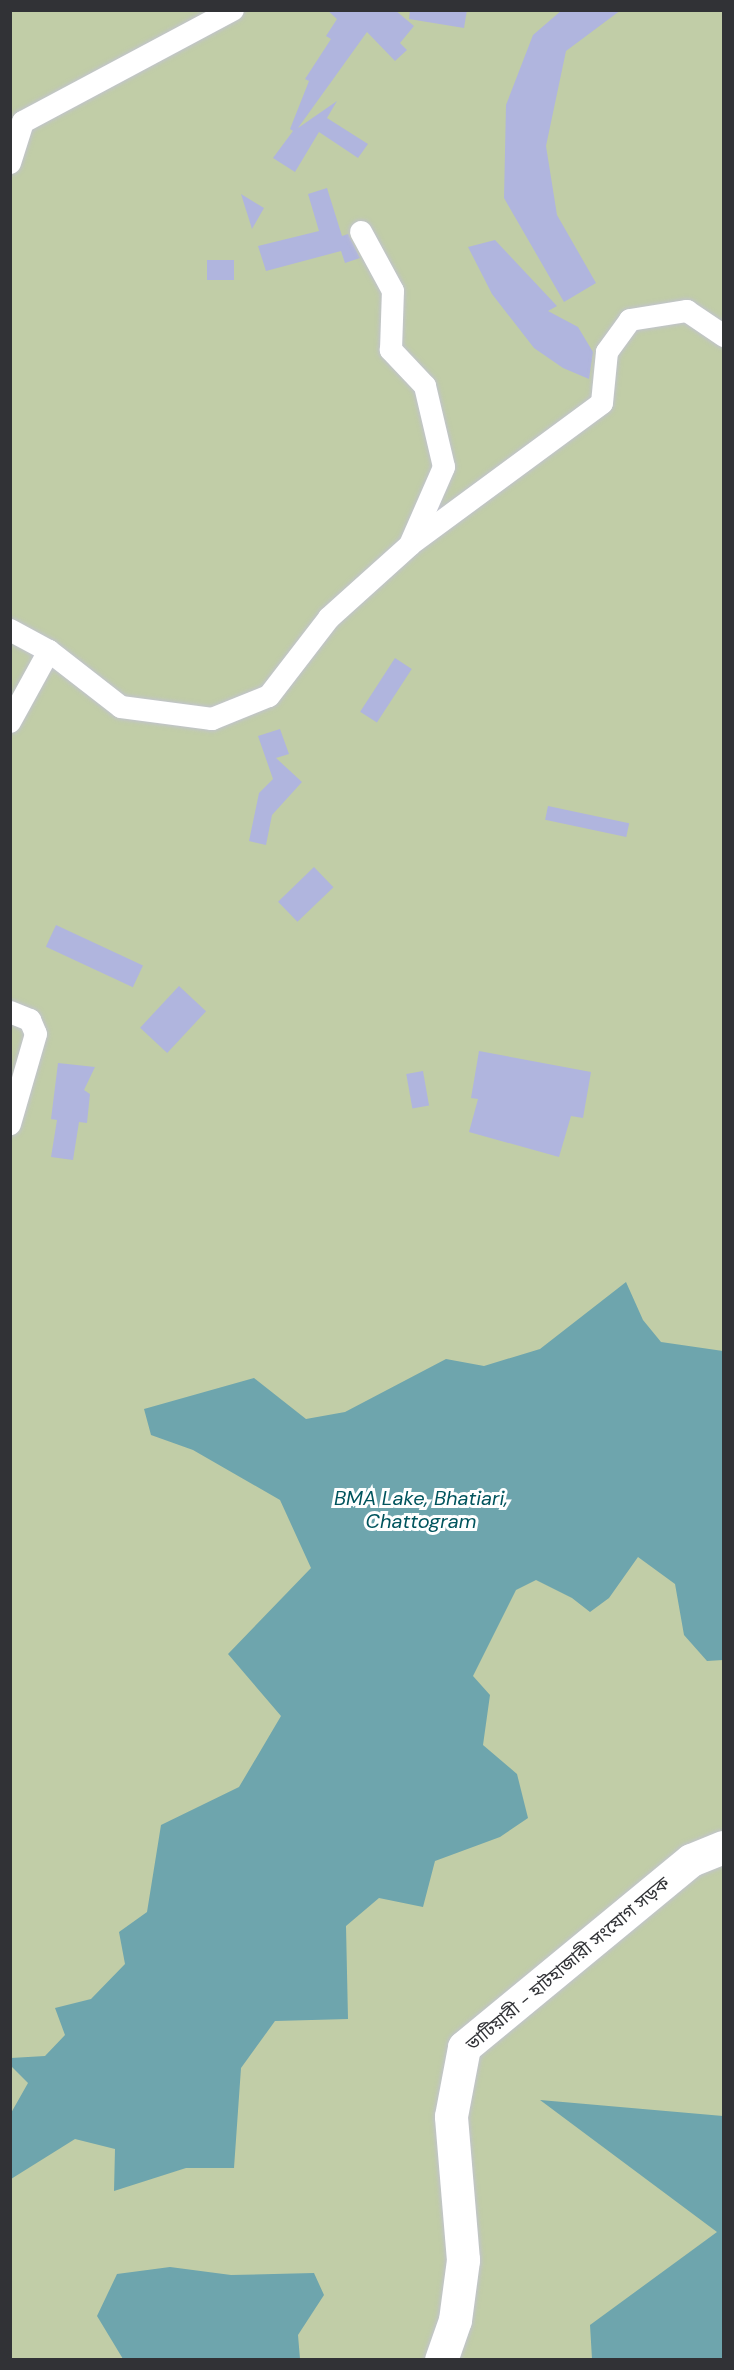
<!DOCTYPE html>
<meta charset="utf-8">
<style>
body{margin:0}
#map{position:relative;width:734px;height:2370px;overflow:hidden;background:#eff1fc;font-family:"DM Sans","Noto Sans Bengali",sans-serif}
div>[style]{position:absolute}
.green>*{inset:0;background:#c1cda7;transform-origin:0 0}
.water>*{inset:0;background:#6ea5ad}
.building>*{inset:0;background:#b0b5de;transform-origin:0 0}
.roads{filter:drop-shadow(0 0 2px #c1c3ce) drop-shadow(0 0 2px #c1c3ce)}
.street>*{height:22px;margin:-11px;padding:0 11px;transform-origin:11px;border-radius:11px;background:#fff}
.primary>*{height:33px;margin:-16.5px;padding:0 16.5px;transform-origin:16.5px;border-radius:16.5px;background:#fff}
span{translate:-50% -50%;white-space:nowrap;text-align:center;line-height:1.15;-webkit-text-stroke:6px #fff;paint-order:stroke}
.street-label{font-size:18px;color:#313236}
.water-label{font-size:20px;color:#00545d;font-style:italic}
.frame{position:absolute;inset:0;border:12px solid #313236;pointer-events:none}
</style>
<div id="map">
<div class="green">
<div style="left:11px;top:11px;width:712px;height:2349px"></div>
</div>
<div class="water">
<div style="clip-path:polygon(626px 1282px,643px 1320px,661px 1342px,723px 1351px,723px 1660px,707px 1661px,684px 1635px,675px 1584px,638px 1557px,609px 1598px,590px 1612px,572px 1598px,536px 1580px,516px 1590px,473px 1676px,490px 1695px,483px 1745px,517px 1774px,528px 1818px,500px 1837px,435px 1861px,423px 1907px,379px 1898px,346px 1926px,348px 2019px,275px 2021px,241px 2068px,234px 2168px,186px 2168px,114px 2191px,115px 2149px,75px 2139px,11px 2179px,11px 2113px,28px 2083px,11px 2066px,11px 2058px,45px 2056px,65px 2035px,55px 2008px,91px 1999px,125px 1964px,119px 1932px,147px 1912px,161px 1825px,239px 1787px,281px 1716px,228px 1654px,311px 1568px,280px 1500px,193px 1450px,151px 1435px,144px 1409px,254px 1378px,306px 1419px,345px 1412px,446px 1359px,484px 1366px,540px 1349px)"></div>
<div style="clip-path:polygon(540px 2100px,723px 2116px,723px 2359px,592px 2359px,590px 2325px,717px 2232px)"></div>
<div style="clip-path:polygon(170px 2267px,231px 2275px,314px 2273px,324px 2295px,298px 2335px,300px 2359px,123px 2359px,97px 2316px,117px 2274px)"></div>
</div>
<div class="building">
<div style="clip-path:polygon(327px 10px,395px 10px,414px 26px,400px 43px,407px 50px,395px 61px,367px 32px,298px 128px,337px 101px,327px 118px,368px 144px,358px 158px,319px 132px,295px 172px,273px 158px,293px 131px,290px 129px,309px 81px,305px 79px,331px 39px,326px 36px,337px 19px)"></div>
<div style="clip-path:polygon(410px 10px,467px 10px,464px 28px,409px 19px)"></div>
<div style="clip-path:polygon(562px 10px,621px 10px,566px 51px,546px 146px,557px 215px,596px 283px,564px 302px,504px 198px,506px 105px,533px 35px)"></div>
<div style="clip-path:polygon(327px 188px,342px 236px,348px 234px,360px 258px,345px 263px,341px 251px,266px 271px,258px 246px,319px 231px,308px 194px)"></div>
<div style="clip-path:polygon(241px 194px,264px 208px,252px 229px)"></div>
<div style="clip-path:polygon(495px 240px,557px 306px,548px 311px,578px 327px,593px 352px,589px 379px,563px 368px,534px 348px,492px 294px,468px 247px)"></div>
<div style="left:234px;top:260px;width:20px;height:27px;rotate:90deg"></div>
<div style="left:395px;top:658px;width:20px;height:64px;rotate:33deg"></div>
<div style="clip-path:polygon(280px 729px,289px 754px,276px 758px,302px 782px,272px 815px,266px 845px,249px 841px,259px 793px,273px 779px,258px 736px)"></div>
<div style="left:548px;top:806px;width:83px;height:14px;rotate:12deg"></div>
<div style="left:314px;top:867px;width:28px;height:50px;rotate:46deg"></div>
<div style="left:56px;top:925px;width:96px;height:24px;rotate:25deg"></div>
<div style="left:179px;top:986px;width:37px;height:57px;rotate:43deg"></div>
<div style="clip-path:polygon(479px 1051px,591px 1072px,583px 1118px,571px 1116px,559px 1157px,469px 1132px,478px 1099px,471px 1098px)"></div>
<div style="clip-path:polygon(58px 1063px,95px 1067px,84px 1090px,90px 1094px,87px 1123px,79px 1122px,73px 1160px,51px 1157px,57px 1120px,51px 1119px)"></div>
<div style="left:423px;top:1071px;width:35px;height:17px;rotate:80deg"></div>
</div>
<div class="roads">
<div class="street">
<div style="left:10px;top:163px;width:43px;rotate:-72.4deg"></div>
<div style="left:23px;top:122px;width:238px;rotate:-28.1deg"></div>
<div style="left:411px;top:544px;width:237px;rotate:-36.4deg"></div>
<div style="left:602px;top:403px;width:51px;rotate:-84.4deg"></div>
<div style="left:607px;top:352px;width:39px;rotate:-54deg"></div>
<div style="left:630px;top:320px;width:58px;rotate:-9deg"></div>
<div style="left:687px;top:311px;width:45px;rotate:34deg"></div>
<div style="left:10px;top:630px;width:44px;rotate:28.3deg"></div>
<div style="left:49px;top:651px;width:81px;rotate:118.8deg"></div>
<div style="left:49px;top:651px;width:91px;rotate:37.9deg"></div>
<div style="left:121px;top:707px;width:92px;rotate:7.5deg"></div>
<div style="left:212px;top:719px;width:61px;rotate:-22deg"></div>
<div style="left:269px;top:696px;width:98px;rotate:-52.4deg"></div>
<div style="left:329px;top:618px;width:109px;rotate:-42deg"></div>
<div style="left:410px;top:545px;width:85px;rotate:-66.4deg"></div>
<div style="left:444px;top:467px;width:83px;rotate:-103.2deg"></div>
<div style="left:425px;top:386px;width:50px;rotate:-133.4deg"></div>
<div style="left:391px;top:350px;width:59px;rotate:-88.1deg"></div>
<div style="left:393px;top:291px;width:67px;rotate:-118.5deg"></div>
<div style="left:10px;top:1012px;width:22px;rotate:22deg"></div>
<div style="left:30px;top:1020px;width:15px;rotate:67deg"></div>
<div style="left:36px;top:1034px;width:94px;rotate:106.1deg"></div>
</div>
<div class="primary">
<div style="left:441px;top:2360px;width:42px;rotate:-70.7deg"></div>
<div style="left:455px;top:2320px;width:61px;rotate:-82.4deg"></div>
<div style="left:463px;top:2260px;width:144px;rotate:-94.8deg"></div>
<div style="left:451px;top:2116px;width:70px;rotate:-79.3deg"></div>
<div style="left:464px;top:2047px;width:294px;rotate:-39.5deg"></div>
<div style="left:691px;top:1860px;width:35px;rotate:-22deg"></div>
</div>
</div>
<div class="street-label">
<span style="left:568px;top:1964px;rotate:-40deg">ভাটিয়ারী - হাটহাজারী সংযোগ সড়ক</span>
</div>
<div class="water-label">
<span style="left:421px;top:1510px">BMA Lake, Bhatiari,<br>Chattogram</span>
</div>
<div class="frame"></div>
</div>
